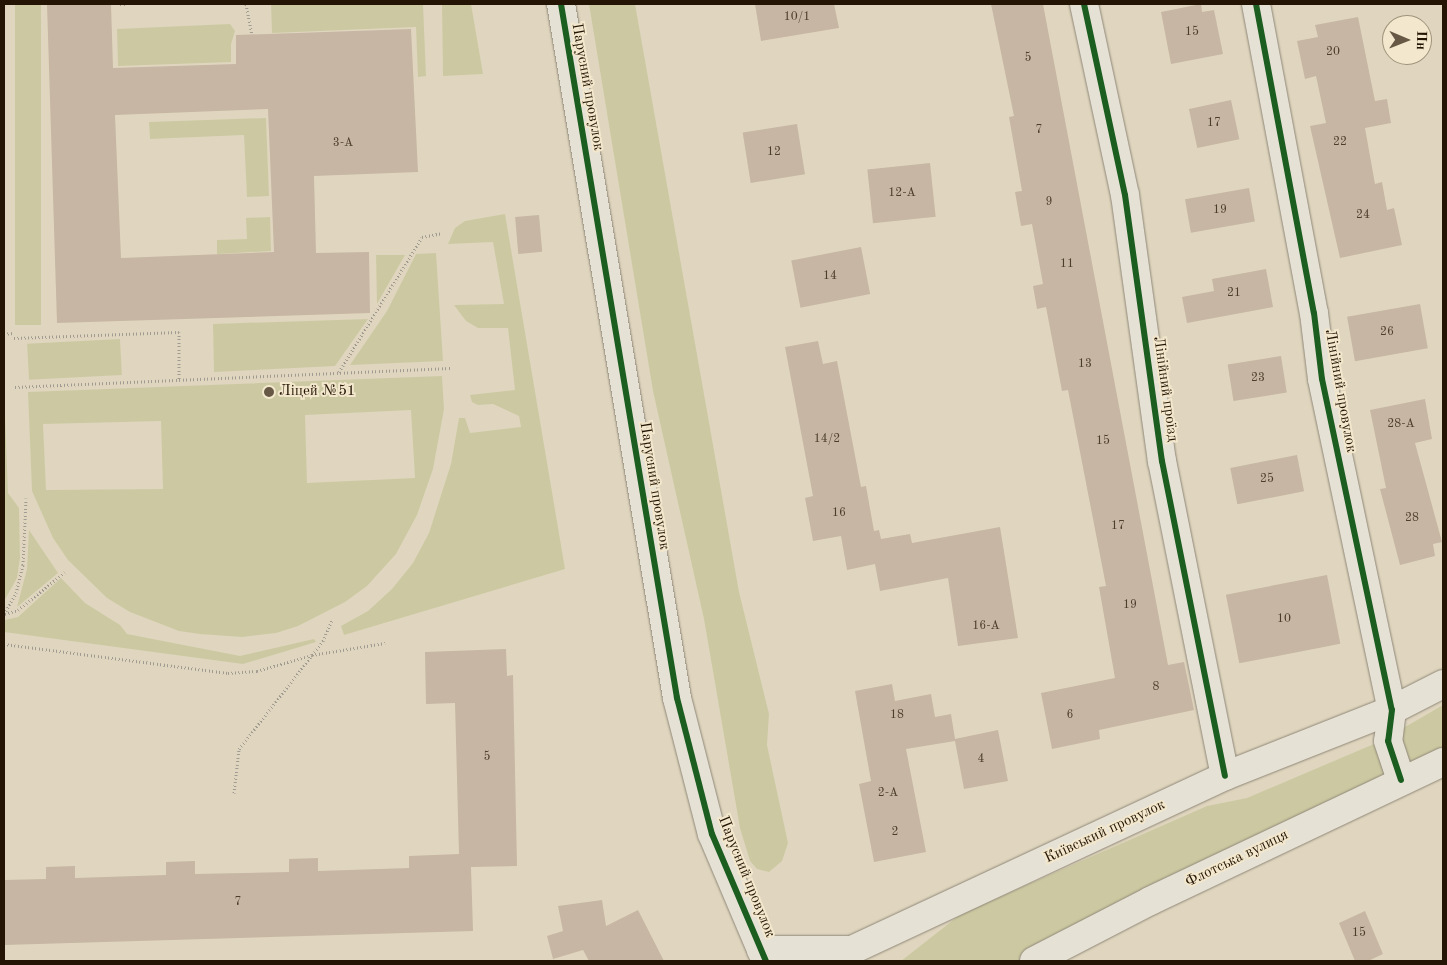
<!DOCTYPE html>
<meta charset="utf-8">
<style>
body{margin:0}
#map{position:relative;width:1447px;height:965px;overflow:hidden;background:#e0d6bf;font-family:"Old Standard TT",serif}
div>[style]{position:absolute}
.green>*{inset:0;background:#ccc9a2;transform-origin:0 0}
.building>*{inset:0;background:#c6b6a3;transform-origin:0 0}
.path>*{height:3px;margin-top:-1.5px;transform-origin:0;background:repeating-linear-gradient(90deg,#a09a90 0 1px,transparent 0 3.5px)}
.roads{filter:drop-shadow(0 0 1px #8e8677) drop-shadow(0 0 1px #8e8677)}
.minor>*{height:28px;margin:-14px;padding:0 14px;transform-origin:14px;border-radius:14px;background:#e6e1d5}
.cycleway>*{height:6px;margin:-3px;padding:0 3px;transform-origin:3px;border-radius:3px;background:#1b5e20}
.dots>*{width:14px;height:14px;translate:-50% -50%;box-sizing:border-box;border:2px solid #f3e8cd;border-radius:50%}
span{translate:-50% -50%;white-space:nowrap;text-align:center;line-height:1.15;-webkit-text-stroke:4px #f3e8cd;paint-order:stroke}
.number-label{font-size:12px;color:#4c3c2c}
.number-label span{-webkit-text-stroke-width:0}
.street-label{font-size:15px;color:#241404}
.poi-label{font-size:15px;color:#241404}
.left{translate:0 -50%;text-align:left}
.frame{position:absolute;inset:0;border:5px solid #241404;pointer-events:none}
.north{position:absolute;left:1382px;top:15px;width:50px;height:50px;box-sizing:border-box;background:#f3e8cd;border:1px solid #a0937d;border-radius:50%;rotate:91deg;font-size:14px;font-weight:700;line-height:20px;text-align:center;color:#241404}
.north::after{content:'';display:block;margin:auto;width:18px;height:22px;background:#665845;clip-path:polygon(50% 0,100% 100%,50% 72%,0 100%)}
</style>
<div id="map">
<div class="green">
<div style="left:15px;top:4px;width:26px;height:321px"></div>
<div style="clip-path:polygon(271px 4px,423px 4px,426px 76px,418px 77px,416px 27px,272px 33px)"></div>
<div style="clip-path:polygon(442px 4px,471px 4px,483px 74px,443px 76px)"></div>
<div style="clip-path:polygon(589px 4px,635px 4px,739px 592px,769px 714px,767px 745px,788px 843px,782px 861px,769px 872px,757px 869px,750px 861px,740px 828px,704px 619px,653px 391px)"></div>
<div style="clip-path:polygon(230px 24px,235px 31px,231px 44px,231px 62px,118px 66px,117px 29px)"></div>
<div style="clip-path:polygon(266px 118px,269px 196px,247px 197px,244px 135px,150px 139px,149px 122px)"></div>
<div style="clip-path:polygon(505px 214px,565px 569px,344px 635px,341px 626px,368px 611px,392px 589px,413px 563px,429px 533px,451px 464px,459px 418px,465px 418px,470px 433px,521px 427px,519px 416px,493px 404px,478px 405px,472px 402px,470px 395px,515px 390px,508px 328px,478px 328px,466px 321px,454px 305px,504px 304px,493px 242px,448px 244px,455px 228px,465px 221px)"></div>
<div style="clip-path:polygon(270px 217px,271px 251px,217px 254px,217px 240px,247px 239px,246px 218px)"></div>
<div style="clip-path:polygon(436px 253px,443px 361px,350px 365px,387px 311px,416px 254px)"></div>
<div style="clip-path:polygon(376px 255px,405px 255px,377px 304px)"></div>
<div style="clip-path:polygon(368px 319px,335px 366px,214px 372px,213px 324px)"></div>
<div style="left:120px;top:339px;width:36px;height:93px;rotate:87deg"></div>
<div style="clip-path:polygon(evenodd,442px 376px,444px 409px,433px 469px,417px 515px,396px 554px,367px 586px,345px 602px,298px 626px,276px 633px,242px 637px,200px 634px,179px 631px,130px 612px,107px 598px,68px 560px,53px 538px,32px 491px,28px 392px,442px 376px,411px 410px,415px 478px,307px 483px,305px 415px,411px 410px,442px 376px,161px 421px,163px 489px,46px 490px,43px 424px,161px 421px)"></div>
<div style="clip-path:polygon(4px 389px,8px 493px,19px 508px,20px 558px,17px 578px,4px 601px)"></div>
<div style="clip-path:polygon(29px 530px,58px 573px,17px 607px,27px 569px)"></div>
<div style="clip-path:polygon(61px 578px,85px 603px,120px 625px,127px 634px,240px 656px,314px 639px,316px 642px,243px 664px,4px 632px,5px 620px,18px 617px)"></div>
<div style="clip-path:polygon(1443px 705px,1443px 752px,1038px 952px,1019px 961px,901px 961px,961px 914px,1207px 806px,1247px 798px,1381px 741px)"></div>
</div>
<div class="building">
<div style="clip-path:polygon(evenodd,47px 4px,111px 4px,113px 68px,236px 64px,236px 35px,411px 29px,418px 172px,314px 176px,316px 253px,369px 252px,370px 313px,57px 323px,47px 4px,268px 109px,274px 252px,121px 258px,115px 115px,268px 109px)"></div>
<div style="clip-path:polygon(755px 4px,834px 4px,839px 28px,761px 41px)"></div>
<div style="clip-path:polygon(991px 4px,1043px 4px,1168px 665px,1184px 662px,1194px 710px,1099px 730px,1100px 739px,1052px 749px,1041px 693px,1115px 678px,1099px 587px,1106px 586px,1068px 390px,1062px 391px,1046px 307px,1037px 309px,1033px 286px,1043px 284px,1032px 224px,1021px 226px,1015px 192px,1022px 191px,1009px 117px,1014px 116px)"></div>
<div style="clip-path:polygon(1201px 4px,1202px 12px,1214px 10px,1223px 54px,1171px 64px,1161px 12px)"></div>
<div style="clip-path:polygon(1358px 17px,1375px 101px,1387px 99px,1391px 123px,1365px 128px,1375px 184px,1382px 182px,1387px 210px,1394px 208px,1402px 245px,1340px 258px,1310px 126px,1326px 123px,1316px 76px,1305px 79px,1297px 41px,1318px 37px,1315px 25px)"></div>
<div style="left:1231px;top:100px;width:40px;height:43px;rotate:78deg"></div>
<div style="left:797px;top:124px;width:51px;height:55px;rotate:81deg"></div>
<div style="left:930px;top:163px;width:54px;height:63px;rotate:84deg"></div>
<div style="left:1249px;top:188px;width:34px;height:65px;rotate:80deg"></div>
<div style="left:539px;top:215px;width:37px;height:24px;rotate:85deg"></div>
<div style="left:861px;top:247px;width:48px;height:71px;rotate:79deg"></div>
<div style="clip-path:polygon(1266px 269px,1273px 307px,1187px 323px,1182px 297px,1214px 291px,1212px 279px)"></div>
<div style="left:1420px;top:304px;width:45px;height:74px;rotate:80deg"></div>
<div style="clip-path:polygon(818px 341px,823px 364px,837px 361px,861px 487px,866px 486px,874px 531px,879px 530px,881px 539px,910px 534px,912px 543px,1000px 527px,1018px 638px,958px 646px,948px 578px,880px 591px,875px 564px,847px 570px,841px 536px,813px 541px,805px 498px,813px 496px,785px 347px)"></div>
<div style="left:1281px;top:356px;width:37px;height:54px;rotate:81deg"></div>
<div style="clip-path:polygon(1425px 399px,1432px 439px,1415px 443px,1442px 542px,1433px 544px,1435px 556px,1400px 565px,1380px 489px,1386px 488px,1370px 410px)"></div>
<div style="left:1297px;top:455px;width:37px;height:68px;rotate:79deg"></div>
<div style="left:1327px;top:575px;width:70px;height:103px;rotate:79deg"></div>
<div style="clip-path:polygon(506px 649px,507px 676px,513px 675px,517px 866px,471px 867px,473px 931px,4px 945px,4px 880px,46px 879px,46px 867px,75px 866px,75px 878px,166px 875px,166px 862px,195px 861px,195px 874px,289px 872px,289px 859px,318px 858px,318px 871px,409px 868px,409px 856px,459px 854px,455px 703px,426px 704px,425px 652px)"></div>
<div style="clip-path:polygon(892px 684px,895px 701px,931px 694px,935px 717px,951px 714px,955px 739px,998px 730px,1008px 781px,964px 789px,955px 741px,906px 749px,926px 852px,874px 862px,859px 784px,871px 781px,855px 691px)"></div>
<div style="clip-path:polygon(602px 900px,606px 926px,638px 910px,664px 961px,589px 961px,583px 950px,553px 959px,547px 936px,563px 931px,558px 906px)"></div>
<div style="clip-path:polygon(1365px 911px,1383px 954px,1368px 961px,1355px 961px,1339px 923px)"></div>
</div>
<div class="path">
<div style="left:120px;top:4px;width:5px"></div>
<div style="left:246px;top:4px;width:31px;rotate:79deg"></div>
<div style="left:4px;top:334px;width:9px;rotate:-6deg"></div>
<div style="left:14px;top:338px;width:165px;rotate:-2.1deg"></div>
<div style="left:179px;top:332px;width:47px;rotate:90deg"></div>
<div style="left:339px;top:372px;width:158px;rotate:-58.4deg"></div>
<div style="left:422px;top:237px;width:20px;rotate:-11deg"></div>
<div style="left:15px;top:387px;width:436px;rotate:-2.5deg"></div>
<div style="left:4px;top:614px;width:24px;rotate:-60deg"></div>
<div style="left:16px;top:593px;width:29px;rotate:-76deg"></div>
<div style="left:23px;top:565px;width:67px;rotate:-87.4deg"></div>
<div style="left:5px;top:614px;width:14px;rotate:-17deg"></div>
<div style="left:18px;top:610px;width:60px;rotate:-39deg"></div>
<div style="left:4px;top:644px;width:226px;rotate:7.4deg"></div>
<div style="left:228px;top:673px;width:29px;rotate:-4deg"></div>
<div style="left:257px;top:671px;width:57px;rotate:-16.2deg"></div>
<div style="left:312px;top:655px;width:74px;rotate:-9.3deg"></div>
<div style="left:234px;top:793px;width:44px;rotate:-83.5deg"></div>
<div style="left:239px;top:749px;width:137px;rotate:-52.1deg"></div>
<div style="left:323px;top:641px;width:23px;rotate:-67deg"></div>
</div>
<div class="roads">
<div class="minor">
<div style="left:561px;top:4px;width:704px;rotate:80.51deg"></div>
<div style="left:677px;top:698px;width:140px;rotate:75.6deg"></div>
<div style="left:712px;top:834px;width:138px;rotate:67deg"></div>
<div style="left:1084px;top:4px;width:195px;rotate:77.9deg"></div>
<div style="left:1125px;top:195px;width:269px;rotate:82.1deg"></div>
<div style="left:1162px;top:461px;width:321px;rotate:78.7deg"></div>
<div style="left:1256px;top:4px;width:314px;rotate:79.4deg"></div>
<div style="left:1314px;top:313px;width:66px;rotate:83.1deg"></div>
<div style="left:1322px;top:379px;width:338px;rotate:78.1deg"></div>
<div style="left:1392px;top:710px;width:31px;rotate:97deg"></div>
<div style="left:1388px;top:741px;width:41px;rotate:71.6deg"></div>
<div style="left:761px;top:950px;width:91px"></div>
<div style="left:852px;top:950px;width:412px;rotate:-25deg"></div>
<div style="left:1225px;top:776px;width:180px;rotate:-21.6deg"></div>
<div style="left:1392px;top:710px;width:57px;rotate:-27deg"></div>
<div style="left:1034px;top:961px;width:131px;rotate:-27.3deg"></div>
<div style="left:1150px;top:901px;width:324px;rotate:-25.4deg"></div>
</div>
</div>
<div class="cycleway">
<div style="left:561px;top:4px;width:704px;rotate:80.51deg"></div>
<div style="left:677px;top:698px;width:140px;rotate:75.6deg"></div>
<div style="left:712px;top:834px;width:138px;rotate:67deg"></div>
<div style="left:1084px;top:4px;width:195px;rotate:77.9deg"></div>
<div style="left:1125px;top:195px;width:269px;rotate:82.1deg"></div>
<div style="left:1162px;top:461px;width:321px;rotate:78.7deg"></div>
<div style="left:1256px;top:4px;width:314px;rotate:79.4deg"></div>
<div style="left:1314px;top:313px;width:66px;rotate:83.1deg"></div>
<div style="left:1322px;top:379px;width:338px;rotate:78.1deg"></div>
<div style="left:1392px;top:710px;width:31px;rotate:97deg"></div>
<div style="left:1388px;top:741px;width:41px;rotate:71.6deg"></div>
</div>
<div class="dots">
<div style="left:269px;top:392px;background:#665845"></div>
</div>
<div class="number-label">
<span style="left:797px;top:18px">10/1</span>
<span style="left:1192px;top:33px">15</span>
<span style="left:1333px;top:53px">20</span>
<span style="left:1028px;top:59px">5</span>
<span style="left:1214px;top:124px">17</span>
<span style="left:1039px;top:131px">7</span>
<span style="left:1340px;top:143px">22</span>
<span style="left:343px;top:144px">3-А</span>
<span style="left:774px;top:153px">12</span>
<span style="left:902px;top:194px">12-А</span>
<span style="left:1049px;top:203px">9</span>
<span style="left:1220px;top:211px">19</span>
<span style="left:1363px;top:216px">24</span>
<span style="left:1067px;top:265px">11</span>
<span style="left:830px;top:277px">14</span>
<span style="left:1234px;top:294px">21</span>
<span style="left:1387px;top:333px">26</span>
<span style="left:1085px;top:365px">13</span>
<span style="left:1258px;top:379px">23</span>
<span style="left:1401px;top:425px">28-А</span>
<span style="left:827px;top:440px">14/2</span>
<span style="left:1103px;top:442px">15</span>
<span style="left:1267px;top:480px">25</span>
<span style="left:839px;top:514px">16</span>
<span style="left:1412px;top:519px">28</span>
<span style="left:1118px;top:527px">17</span>
<span style="left:1130px;top:606px">19</span>
<span style="left:1284px;top:620px">10</span>
<span style="left:986px;top:627px">16-А</span>
<span style="left:1156px;top:688px">8</span>
<span style="left:897px;top:716px">18</span>
<span style="left:1070px;top:716px">6</span>
<span style="left:487px;top:758px">5</span>
<span style="left:981px;top:760px">4</span>
<span style="left:888px;top:794px">2-А</span>
<span style="left:895px;top:833px">2</span>
<span style="left:238px;top:903px">7</span>
<span style="left:1359px;top:934px">15</span>
</div>
<div class="street-label">
<span style="left:587px;top:87px;rotate:80deg">Парусний провулок</span>
<span style="left:1165px;top:389px;rotate:82deg">Лінійний проїзд</span>
<span style="left:1340px;top:391px;rotate:80deg">Лінійний провулок</span>
<span style="left:654px;top:486px;rotate:81deg">Парусний провулок</span>
<span style="left:1105px;top:832px;rotate:-25deg">Київський провулок</span>
<span style="left:1237px;top:859px;rotate:-26deg">Флотська вулиця</span>
<span style="left:746px;top:877px;rotate:68deg">Парусний провулок</span>
</div>
<div class="poi-label">
<span class="left" style="left:279px;top:392px">Ліцей №51</span>
</div>
<div class="frame"></div>
<div class="north">Пн</div>
</div>
